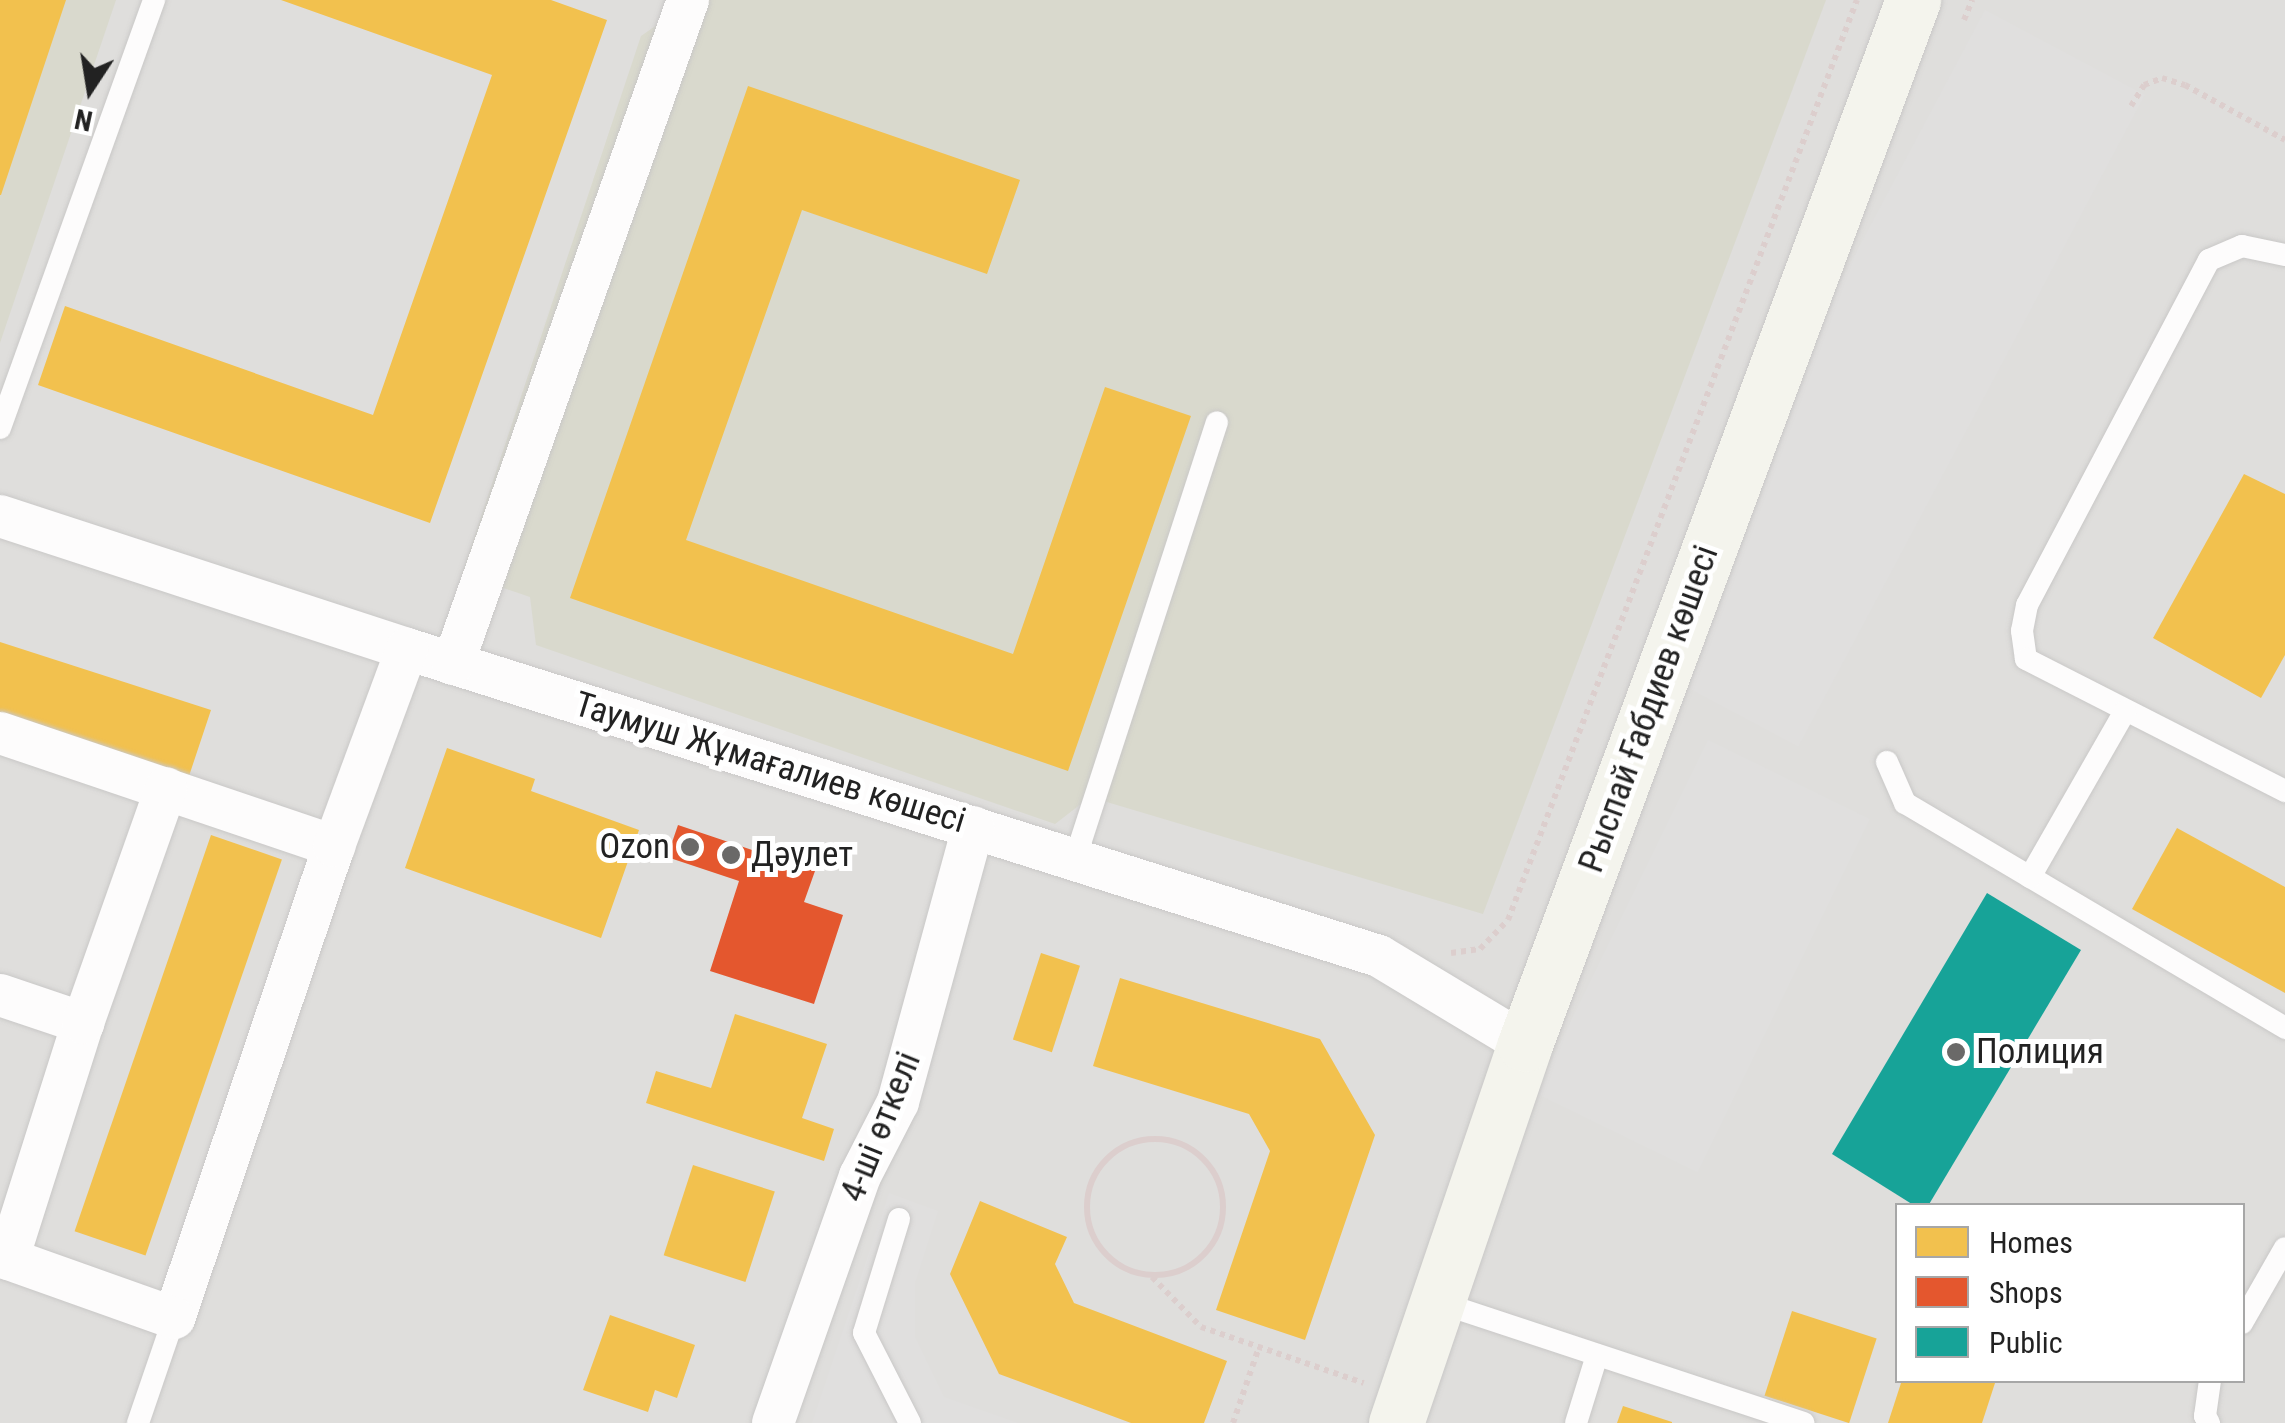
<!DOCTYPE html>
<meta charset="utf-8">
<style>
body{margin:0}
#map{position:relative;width:2285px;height:1423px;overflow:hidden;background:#f0eeeb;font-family:"Roboto Condensed",sans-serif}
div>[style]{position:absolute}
.residential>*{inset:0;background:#dfdedc}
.construction>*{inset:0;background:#d9d9cd}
.parking>*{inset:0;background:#e0dfde;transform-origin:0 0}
.homes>*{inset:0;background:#f2c14e;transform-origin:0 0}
.shops>*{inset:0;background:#e4572e}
.public>*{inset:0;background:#17a398}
.path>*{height:6px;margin-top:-3px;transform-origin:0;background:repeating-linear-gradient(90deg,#dccecd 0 5px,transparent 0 10px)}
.path>.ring{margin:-3px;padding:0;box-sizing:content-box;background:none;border:6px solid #dccecd;border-radius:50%}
.roads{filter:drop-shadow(0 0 2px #c9c8c7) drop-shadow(0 0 2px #c9c8c7)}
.lane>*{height:22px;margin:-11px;padding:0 11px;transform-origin:11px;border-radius:11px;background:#fdfcfc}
.street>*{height:42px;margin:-21px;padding:0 21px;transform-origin:21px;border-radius:21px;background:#fdfcfc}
.secondary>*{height:55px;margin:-27.5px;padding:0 27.5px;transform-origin:27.5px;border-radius:27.5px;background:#f4f4ed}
.dots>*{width:28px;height:28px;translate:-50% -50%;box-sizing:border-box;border:5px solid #fff;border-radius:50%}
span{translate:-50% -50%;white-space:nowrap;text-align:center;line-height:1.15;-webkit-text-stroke:10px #fff;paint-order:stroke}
.street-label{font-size:35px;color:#222}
.poi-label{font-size:35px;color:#222}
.right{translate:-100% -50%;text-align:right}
.left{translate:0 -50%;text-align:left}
.legend{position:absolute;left:1895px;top:1203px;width:350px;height:180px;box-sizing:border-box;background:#fff;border:2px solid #a7a7a7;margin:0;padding:12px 18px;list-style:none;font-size:30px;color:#222}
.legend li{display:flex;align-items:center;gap:20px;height:50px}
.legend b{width:50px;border:2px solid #a7a7a7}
.north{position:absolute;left:40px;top:40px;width:100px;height:100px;-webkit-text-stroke:8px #fff;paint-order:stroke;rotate:192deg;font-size:28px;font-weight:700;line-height:40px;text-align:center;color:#222}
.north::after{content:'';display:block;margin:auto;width:35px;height:45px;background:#222;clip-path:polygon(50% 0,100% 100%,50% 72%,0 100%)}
</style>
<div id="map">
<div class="residential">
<div style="clip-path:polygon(evenodd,0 0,2285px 0,2285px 1423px,0 1423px,0 0,1898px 1206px,2242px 1206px,2242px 1380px,1898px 1380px,1898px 1206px)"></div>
</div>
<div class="construction">
<div style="clip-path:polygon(0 0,116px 0,0 343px)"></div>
<div style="clip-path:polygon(693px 0,1826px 0,1483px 914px,1090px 797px,1055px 824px,536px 645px,530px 597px,462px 574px,641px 36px)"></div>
</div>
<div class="parking">
<div style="left:1985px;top:10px;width:181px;height:738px;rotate:28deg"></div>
<div style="left:1708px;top:740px;width:180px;height:393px;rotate:26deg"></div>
<div style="clip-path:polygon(889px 1193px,938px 1211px,915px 1283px,915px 1337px,944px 1397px,1018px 1423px,812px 1423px)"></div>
</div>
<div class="homes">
<div style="clip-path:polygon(0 0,66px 0,1px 195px,0 195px)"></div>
<div style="clip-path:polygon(281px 0,551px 0,607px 20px,430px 523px,38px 385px,65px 306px,373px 415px,492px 75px)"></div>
<div style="clip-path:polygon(748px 86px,1020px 180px,987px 274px,802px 210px,686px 540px,1013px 654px,1105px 387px,1191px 416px,1068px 771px,570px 598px)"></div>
<div style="clip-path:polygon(2244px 474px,2285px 494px,2285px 655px,2261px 698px,2153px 638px)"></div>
<div style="clip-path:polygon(0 642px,211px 710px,186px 785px,0 723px)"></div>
<div style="clip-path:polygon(447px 748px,535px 779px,531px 791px,639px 830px,601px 938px,405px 868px)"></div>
<div style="clip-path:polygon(2177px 828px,2285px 887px,2285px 993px,2132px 909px)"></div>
<div style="left:211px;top:835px;width:75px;height:419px;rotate:19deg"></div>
<div style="left:1041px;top:953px;width:41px;height:91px;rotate:18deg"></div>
<div style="clip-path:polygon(1120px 978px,1320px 1039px,1375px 1135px,1305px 1340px,1216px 1310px,1270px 1151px,1249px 1114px,1093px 1066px)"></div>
<div style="clip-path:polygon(735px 1014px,827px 1044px,802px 1118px,834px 1129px,824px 1161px,646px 1103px,656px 1071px,711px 1088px)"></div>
<div style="left:693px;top:1165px;width:86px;height:95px;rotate:18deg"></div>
<div style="clip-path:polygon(980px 1201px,1067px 1237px,1055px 1264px,1074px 1303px,1227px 1361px,1204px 1423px,1131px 1423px,999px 1374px,950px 1274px)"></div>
<div style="left:1792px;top:1311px;width:89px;height:89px;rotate:18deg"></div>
<div style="clip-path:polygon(610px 1315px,695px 1345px,677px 1398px,655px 1390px,648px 1412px,583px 1390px)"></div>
<div style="clip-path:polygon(1902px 1380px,1988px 1380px,1995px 1383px,1982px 1423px,1888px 1423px)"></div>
<div style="clip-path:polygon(1623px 1406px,1672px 1422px,1672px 1423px,1617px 1423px)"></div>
</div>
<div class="shops">
<div style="clip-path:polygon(678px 825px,815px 871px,804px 902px,843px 915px,814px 1004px,710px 971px,739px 881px,667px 857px)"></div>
</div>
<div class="public">
<div style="clip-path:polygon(1987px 893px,2081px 950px,1928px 1206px,1915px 1206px,1832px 1154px)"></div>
</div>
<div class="path">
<div style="left:1964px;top:20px;width:22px;rotate:-68deg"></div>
<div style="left:2131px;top:106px;width:25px;rotate:-58deg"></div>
<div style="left:2144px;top:85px;width:19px;rotate:-21deg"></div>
<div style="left:2162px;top:78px;width:24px;rotate:17deg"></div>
<div style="left:2185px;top:85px;width:114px;rotate:28.8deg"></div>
<div style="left:1451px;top:953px;width:29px;rotate:-8deg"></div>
<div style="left:1480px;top:949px;width:40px;rotate:-46deg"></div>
<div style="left:1508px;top:920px;width:984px;rotate:-69.23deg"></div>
<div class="ring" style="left:1087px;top:1139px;width:130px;height:130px"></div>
<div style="left:1152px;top:1277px;width:70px;rotate:45.6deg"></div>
<div style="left:1201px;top:1327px;width:172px;rotate:19deg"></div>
<div style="left:1233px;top:1423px;width:80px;rotate:-71.1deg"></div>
</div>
<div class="roads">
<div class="lane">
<div style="left:2285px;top:255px;width:44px;rotate:-168.2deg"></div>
<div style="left:2242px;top:246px;width:36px;rotate:157deg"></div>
<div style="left:2209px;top:260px;width:390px;rotate:117.8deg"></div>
<div style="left:2027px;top:605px;width:26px;rotate:101deg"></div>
<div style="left:2022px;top:631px;width:28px;rotate:82deg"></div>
<div style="left:2026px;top:659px;width:291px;rotate:27deg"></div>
<div style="left:0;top:428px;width:455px;rotate:-70.2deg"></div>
<div style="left:1887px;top:762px;width:45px;rotate:66.3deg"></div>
<div style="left:1905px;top:803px;width:442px;rotate:30.6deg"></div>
<div style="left:1075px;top:859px;width:459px;rotate:-72deg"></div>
<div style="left:2030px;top:877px;width:191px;rotate:-60.2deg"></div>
<div style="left:899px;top:1219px;width:119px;rotate:107.1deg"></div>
<div style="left:864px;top:1333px;width:101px;rotate:62.9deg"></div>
<div style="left:1438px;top:1302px;width:385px;rotate:18.3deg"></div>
<div style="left:2242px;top:1323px;width:86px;rotate:-60.2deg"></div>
<div style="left:138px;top:1423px;width:111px;rotate:-71.1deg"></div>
<div style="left:1576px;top:1423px;width:71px;rotate:-72.8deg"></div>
<div style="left:2209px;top:1423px;width:8px;rotate:-120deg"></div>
<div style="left:2205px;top:1416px;width:36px;rotate:-82deg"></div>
</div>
<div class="street">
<div style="left:0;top:516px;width:428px;rotate:18.1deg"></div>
<div style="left:407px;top:649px;width:1019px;rotate:17.53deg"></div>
<div style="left:1379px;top:956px;width:170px;rotate:31.1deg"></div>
<div style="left:453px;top:664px;width:704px;rotate:-70.51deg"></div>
<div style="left:0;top:733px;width:353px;rotate:18.7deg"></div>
<div style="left:334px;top:846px;width:498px;rotate:108.7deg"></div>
<div style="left:174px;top:1318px;width:185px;rotate:-160.4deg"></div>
<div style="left:334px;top:846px;width:210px;rotate:-69.7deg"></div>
<div style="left:0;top:995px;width:88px;rotate:18.6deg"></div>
<div style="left:8px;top:1259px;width:248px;rotate:-72.4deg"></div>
<div style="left:83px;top:1023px;width:249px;rotate:-70.5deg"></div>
<div style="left:773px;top:1423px;width:262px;rotate:-70.6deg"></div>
<div style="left:860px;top:1176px;width:83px;rotate:-62.8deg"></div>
<div style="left:898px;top:1102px;width:285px;rotate:-74.7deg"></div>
</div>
<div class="secondary">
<div style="left:1396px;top:1423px;width:400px;rotate:-71.2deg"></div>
<div style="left:1525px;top:1044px;width:1114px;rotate:-69.61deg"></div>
</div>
</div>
<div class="dots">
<div style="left:690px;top:847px;background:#6a6968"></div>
<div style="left:731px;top:855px;background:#6a6968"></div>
<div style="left:1956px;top:1052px;background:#6a6968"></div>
</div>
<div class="street-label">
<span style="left:1649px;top:709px;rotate:-70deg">Рыспай Ғабдиев көшесі</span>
<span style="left:770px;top:763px;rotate:17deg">Таумуш Жұмағалиев көшесі</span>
<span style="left:881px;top:1127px;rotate:-68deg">4-ші өткелі</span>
</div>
<div class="poi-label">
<span class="right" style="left:670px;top:847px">Ozon</span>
<span class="left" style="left:751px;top:855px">Дәулет</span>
<span class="left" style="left:1976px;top:1052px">Полиция</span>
</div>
<ul class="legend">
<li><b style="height:28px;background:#f2c14e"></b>Homes</li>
<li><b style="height:28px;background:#e4572e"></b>Shops</li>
<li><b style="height:28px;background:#17a398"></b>Public</li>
</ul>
<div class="north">N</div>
</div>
